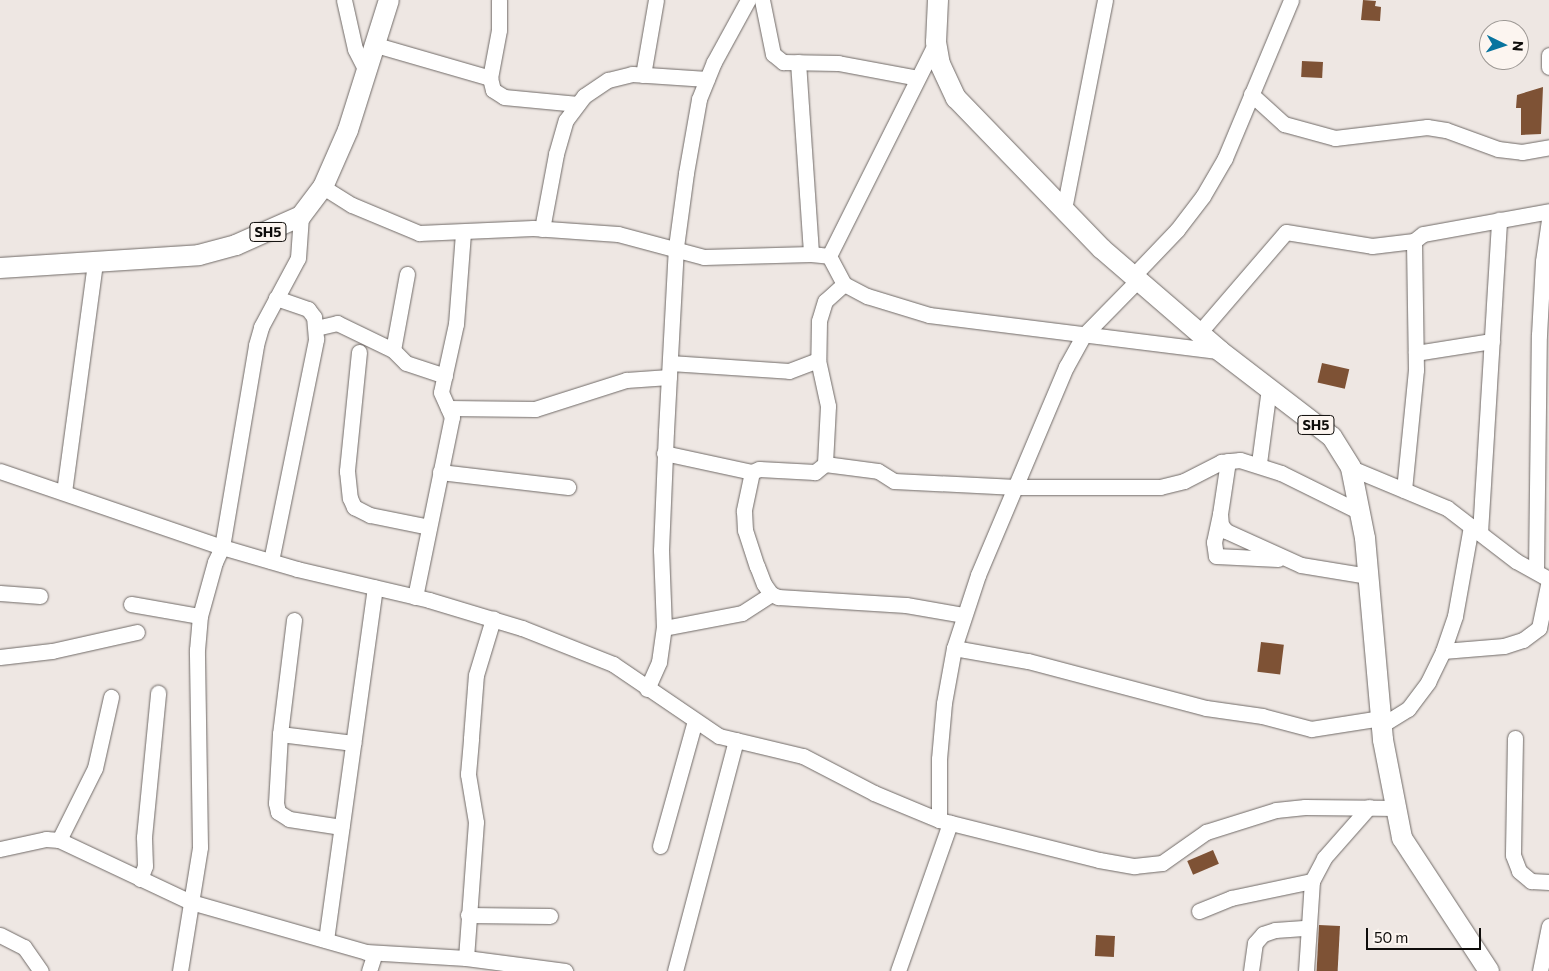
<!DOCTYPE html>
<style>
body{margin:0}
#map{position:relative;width:1549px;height:971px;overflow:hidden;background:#eee7e3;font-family:Commissioner,sans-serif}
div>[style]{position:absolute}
.building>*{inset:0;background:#7e5235;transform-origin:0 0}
.roads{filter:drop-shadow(0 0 1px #706a67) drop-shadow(0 0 1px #706a67)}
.minor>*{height:15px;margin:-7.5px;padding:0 7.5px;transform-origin:7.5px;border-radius:7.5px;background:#fff}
.major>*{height:20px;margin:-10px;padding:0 10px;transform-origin:10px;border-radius:10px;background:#fff}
span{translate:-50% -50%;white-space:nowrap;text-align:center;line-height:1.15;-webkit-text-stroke:5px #fcf5f0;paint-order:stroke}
.shield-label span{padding:1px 4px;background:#fcf5f0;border:1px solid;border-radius:4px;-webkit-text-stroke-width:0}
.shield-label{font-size:14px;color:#0e0c0a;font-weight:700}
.north{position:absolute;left:1479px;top:20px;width:50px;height:50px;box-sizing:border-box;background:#fcf5f0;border:1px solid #9d9894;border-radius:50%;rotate:94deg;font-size:14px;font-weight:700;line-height:20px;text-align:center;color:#0e0c0a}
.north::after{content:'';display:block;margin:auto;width:18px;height:22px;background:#08749f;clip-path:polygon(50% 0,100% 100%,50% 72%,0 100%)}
.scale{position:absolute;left:1366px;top:928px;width:115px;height:22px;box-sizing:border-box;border:2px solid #0e0c0a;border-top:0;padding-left:6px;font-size:15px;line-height:18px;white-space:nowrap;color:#0e0c0a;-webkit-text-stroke:4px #fcf5f0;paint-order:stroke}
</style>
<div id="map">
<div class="building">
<div style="clip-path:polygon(1363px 0,1376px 1px,1375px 6px,1381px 7px,1380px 21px,1361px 20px)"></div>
<div style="left:1302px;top:61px;width:21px;height:16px;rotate:3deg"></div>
<div style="clip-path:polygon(1543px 87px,1541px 134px,1521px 135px,1521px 108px,1516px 108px,1517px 95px)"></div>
<div style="left:1322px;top:363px;width:28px;height:20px;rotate:13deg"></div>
<div style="left:1261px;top:642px;width:23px;height:30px;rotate:7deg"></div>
<div style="left:1213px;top:850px;width:15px;height:28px;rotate:67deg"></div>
<div style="left:1319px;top:925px;width:21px;height:46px;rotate:3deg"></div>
<div style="left:1096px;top:935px;width:19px;height:21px;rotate:3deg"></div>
</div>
<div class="roads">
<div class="minor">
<div style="left:344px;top:0;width:50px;rotate:77.3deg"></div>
<div style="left:355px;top:49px;width:27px;rotate:63deg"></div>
<div style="left:499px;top:0;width:30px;rotate:90deg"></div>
<div style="left:499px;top:30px;width:49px;rotate:100.6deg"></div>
<div style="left:490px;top:78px;width:12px;rotate:76deg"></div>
<div style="left:493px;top:90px;width:13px;rotate:32deg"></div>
<div style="left:504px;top:97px;width:74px;rotate:5.4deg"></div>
<div style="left:762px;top:0;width:55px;rotate:78.5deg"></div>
<div style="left:773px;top:54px;width:13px;rotate:39deg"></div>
<div style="left:783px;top:62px;width:55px;rotate:1deg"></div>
<div style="left:838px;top:63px;width:81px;rotate:10.6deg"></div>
<div style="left:376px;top:45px;width:119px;rotate:16.1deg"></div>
<div style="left:1549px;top:55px;width:12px;rotate:90deg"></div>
<div style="left:798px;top:62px;width:192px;rotate:86.1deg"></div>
<div style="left:643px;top:75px;width:76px;rotate:-80.2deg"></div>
<div style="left:1251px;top:94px;width:45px;rotate:42.3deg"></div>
<div style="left:1284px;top:124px;width:53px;rotate:15.4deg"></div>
<div style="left:1335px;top:138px;width:93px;rotate:-6.8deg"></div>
<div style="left:1427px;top:127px;width:19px;rotate:9deg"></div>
<div style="left:1446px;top:130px;width:55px;rotate:20.1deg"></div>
<div style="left:1498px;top:149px;width:24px;rotate:7deg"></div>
<div style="left:1522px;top:152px;width:27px;rotate:-10deg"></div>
<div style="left:323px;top:187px;width:34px;rotate:32deg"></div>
<div style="left:352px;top:205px;width:73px;rotate:22.7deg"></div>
<div style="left:419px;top:233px;width:114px;rotate:-2.5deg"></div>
<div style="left:533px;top:228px;width:85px;rotate:4deg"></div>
<div style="left:618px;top:234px;width:89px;rotate:15deg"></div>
<div style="left:704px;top:257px;width:107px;rotate:-1.6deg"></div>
<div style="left:811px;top:254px;width:18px;rotate:6deg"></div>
<div style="left:829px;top:256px;width:32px;rotate:62deg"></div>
<div style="left:844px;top:284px;width:26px;rotate:28deg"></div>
<div style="left:867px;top:296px;width:65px;rotate:17deg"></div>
<div style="left:929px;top:315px;width:293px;rotate:7.1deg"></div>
<div style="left:1064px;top:209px;width:213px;rotate:-78.9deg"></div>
<div style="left:542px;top:229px;width:76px;rotate:-79.4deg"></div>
<div style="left:556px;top:154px;width:35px;rotate:-74deg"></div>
<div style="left:566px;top:120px;width:30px;rotate:-53deg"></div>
<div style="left:584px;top:96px;width:29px;rotate:-34deg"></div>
<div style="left:608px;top:80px;width:25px;rotate:-14deg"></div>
<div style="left:632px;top:74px;width:75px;rotate:3.8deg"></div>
<div style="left:829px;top:256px;width:239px;rotate:-63.4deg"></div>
<div style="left:407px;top:274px;width:77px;rotate:100.4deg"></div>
<div style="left:393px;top:350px;width:18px;rotate:45deg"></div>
<div style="left:406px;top:363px;width:41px;rotate:18.4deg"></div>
<div style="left:1133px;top:276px;width:64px;rotate:-46.3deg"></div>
<div style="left:1177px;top:230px;width:43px;rotate:-52.6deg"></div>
<div style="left:1203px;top:196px;width:44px;rotate:-59.9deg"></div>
<div style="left:1225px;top:158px;width:171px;rotate:-67.3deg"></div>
<div style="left:844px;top:284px;width:25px;rotate:138deg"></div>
<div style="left:825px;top:301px;width:21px;rotate:107deg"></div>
<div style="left:819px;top:321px;width:39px;rotate:91deg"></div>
<div style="left:818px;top:360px;width:47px;rotate:77.7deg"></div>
<div style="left:828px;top:406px;width:58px;rotate:93deg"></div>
<div style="left:825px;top:464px;width:13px;rotate:141deg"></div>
<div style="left:815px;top:472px;width:56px;rotate:-176.9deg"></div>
<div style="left:759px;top:469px;width:8px;rotate:157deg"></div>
<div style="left:752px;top:472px;width:40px;rotate:102deg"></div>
<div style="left:744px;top:511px;width:19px;rotate:87deg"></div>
<div style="left:745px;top:530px;width:38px;rotate:72deg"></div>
<div style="left:757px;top:566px;width:19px;rotate:69deg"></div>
<div style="left:764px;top:584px;width:12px;rotate:55deg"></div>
<div style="left:771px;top:594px;width:8px;rotate:23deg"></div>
<div style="left:778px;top:597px;width:128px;rotate:3.6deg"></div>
<div style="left:906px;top:605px;width:59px;rotate:9.8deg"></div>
<div style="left:316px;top:328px;width:22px;rotate:-13deg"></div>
<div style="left:337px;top:323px;width:62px;rotate:25.7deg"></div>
<div style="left:1199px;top:333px;width:133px;rotate:-49.3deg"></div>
<div style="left:1286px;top:232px;width:87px;rotate:9.2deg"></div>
<div style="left:1372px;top:246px;width:42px;rotate:-6.8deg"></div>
<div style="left:359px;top:352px;width:120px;rotate:95.8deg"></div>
<div style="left:347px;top:471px;width:27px;rotate:84deg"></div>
<div style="left:350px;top:498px;width:10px;rotate:66deg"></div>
<div style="left:354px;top:507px;width:18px;rotate:27deg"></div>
<div style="left:370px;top:515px;width:60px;rotate:11.5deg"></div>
<div style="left:1416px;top:353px;width:77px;rotate:-9deg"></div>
<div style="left:670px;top:363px;width:119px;rotate:3.8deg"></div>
<div style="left:789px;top:371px;width:31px;rotate:-21deg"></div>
<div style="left:448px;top:408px;width:87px;rotate:0.7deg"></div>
<div style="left:535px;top:409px;width:96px;rotate:-17.7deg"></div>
<div style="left:626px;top:380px;width:43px;rotate:-4deg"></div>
<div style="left:664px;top:453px;width:90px;rotate:12.2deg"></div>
<div style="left:1228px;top:461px;width:54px;rotate:98.6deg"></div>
<div style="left:1220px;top:514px;width:11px;rotate:85deg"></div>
<div style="left:1221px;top:525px;width:8px;rotate:50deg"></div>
<div style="left:1226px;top:531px;width:82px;rotate:24.4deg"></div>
<div style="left:1301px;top:565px;width:68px;rotate:9.3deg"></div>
<div style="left:1259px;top:463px;width:76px;rotate:-82.4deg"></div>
<div style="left:825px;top:464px;width:53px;rotate:7.5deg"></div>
<div style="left:878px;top:471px;width:19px;rotate:32deg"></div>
<div style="left:894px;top:481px;width:122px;rotate:2.8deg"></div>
<div style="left:1016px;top:487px;width:144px"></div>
<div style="left:1160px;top:487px;width:25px;rotate:-14deg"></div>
<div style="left:1184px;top:481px;width:42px;rotate:-27.2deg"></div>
<div style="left:1221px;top:462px;width:19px;rotate:-6deg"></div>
<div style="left:1240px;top:460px;width:43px;rotate:17.6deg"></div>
<div style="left:1281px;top:473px;width:88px;rotate:26.3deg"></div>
<div style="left:1351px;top:468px;width:104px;rotate:22.6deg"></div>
<div style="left:1447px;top:508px;width:87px;rotate:37.5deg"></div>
<div style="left:1516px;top:561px;width:38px;rotate:29deg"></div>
<div style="left:0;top:471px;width:235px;rotate:18.9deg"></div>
<div style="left:222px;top:547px;width:78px;rotate:16.3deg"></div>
<div style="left:297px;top:569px;width:136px;rotate:13.2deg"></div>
<div style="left:429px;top:600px;width:97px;rotate:16.8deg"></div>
<div style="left:522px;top:628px;width:98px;rotate:21.6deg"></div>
<div style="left:613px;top:664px;width:128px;rotate:34.2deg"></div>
<div style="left:719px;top:736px;width:86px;rotate:13.4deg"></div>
<div style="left:803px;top:756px;width:80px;rotate:27.5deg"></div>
<div style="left:874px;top:793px;width:70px;rotate:22.6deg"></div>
<div style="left:939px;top:820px;width:165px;rotate:14deg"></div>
<div style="left:1099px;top:860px;width:36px;rotate:10deg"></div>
<div style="left:1134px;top:866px;width:28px;rotate:-6deg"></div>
<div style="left:1162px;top:863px;width:54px;rotate:-35.2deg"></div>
<div style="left:1206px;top:832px;width:73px;rotate:-17.4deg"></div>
<div style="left:1276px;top:810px;width:29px;rotate:-6deg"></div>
<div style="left:1305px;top:807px;width:92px;rotate:0.6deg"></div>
<div style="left:440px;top:472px;width:129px;rotate:6.7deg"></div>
<div style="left:1404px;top:490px;width:121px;rotate:-84.3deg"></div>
<div style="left:1416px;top:370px;width:129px;rotate:-90.9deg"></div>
<div style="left:1414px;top:241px;width:11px;rotate:-38deg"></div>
<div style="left:1423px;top:234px;width:128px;rotate:-10.3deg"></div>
<div style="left:64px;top:492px;width:230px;rotate:-82.3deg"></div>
<div style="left:1220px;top:514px;width:29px;rotate:102deg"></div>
<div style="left:1214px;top:542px;width:14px;rotate:82deg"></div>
<div style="left:1216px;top:556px;width:62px;rotate:2.8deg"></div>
<div style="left:1480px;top:533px;width:314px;rotate:-86.5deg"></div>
<div style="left:271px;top:561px;width:227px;rotate:-78.5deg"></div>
<div style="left:316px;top:339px;width:22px;rotate:-95deg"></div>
<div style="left:314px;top:317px;width:10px;rotate:-127deg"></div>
<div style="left:308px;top:309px;width:34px;rotate:-161deg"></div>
<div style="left:1536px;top:571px;width:236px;rotate:-89.3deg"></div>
<div style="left:1539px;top:335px;width:74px;rotate:-86.9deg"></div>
<div style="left:1543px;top:261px;width:41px;rotate:-81.7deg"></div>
<div style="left:0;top:593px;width:40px;rotate:4.3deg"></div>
<div style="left:415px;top:597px;width:184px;rotate:-78.4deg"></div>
<div style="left:452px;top:417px;width:27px;rotate:-114deg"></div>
<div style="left:441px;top:392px;width:70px;rotate:-77.6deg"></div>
<div style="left:456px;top:324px;width:92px;rotate:-85.6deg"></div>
<div style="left:131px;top:604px;width:70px;rotate:9.9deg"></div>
<div style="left:294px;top:620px;width:115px;rotate:97deg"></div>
<div style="left:280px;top:734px;width:69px;rotate:93.3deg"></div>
<div style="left:276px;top:803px;width:9px;rotate:77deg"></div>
<div style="left:278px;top:812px;width:13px;rotate:32deg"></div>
<div style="left:289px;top:819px;width:53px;rotate:8.7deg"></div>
<div style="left:664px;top:628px;width:79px;rotate:-10.9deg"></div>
<div style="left:742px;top:613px;width:35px;rotate:-33deg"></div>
<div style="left:954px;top:648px;width:75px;rotate:10deg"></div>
<div style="left:1028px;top:661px;width:184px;rotate:14.8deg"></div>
<div style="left:1206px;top:708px;width:57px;rotate:8.1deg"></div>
<div style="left:1262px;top:716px;width:51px;rotate:14.9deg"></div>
<div style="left:1311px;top:729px;width:71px;rotate:-8.9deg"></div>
<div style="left:1443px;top:651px;width:61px;rotate:-4.7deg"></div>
<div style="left:1504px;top:646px;width:20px;rotate:-18deg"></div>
<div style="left:1523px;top:640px;width:20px;rotate:-37deg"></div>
<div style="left:1539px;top:628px;width:49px;rotate:-78.2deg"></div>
<div style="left:0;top:657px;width:52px;rotate:-6.6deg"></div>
<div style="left:52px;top:651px;width:87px;rotate:-12.6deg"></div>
<div style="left:647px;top:689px;width:30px;rotate:-66deg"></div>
<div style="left:659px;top:662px;width:34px;rotate:-82deg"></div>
<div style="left:664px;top:628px;width:78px;rotate:-92.2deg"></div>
<div style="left:661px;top:550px;width:119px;rotate:-87.6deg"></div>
<div style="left:666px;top:431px;width:184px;rotate:-86.9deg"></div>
<div style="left:676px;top:247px;width:75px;rotate:-82.3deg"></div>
<div style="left:686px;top:173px;width:75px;rotate:-80deg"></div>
<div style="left:699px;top:99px;width:40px;rotate:-68deg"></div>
<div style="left:714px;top:62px;width:71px;rotate:-61.3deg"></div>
<div style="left:1382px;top:725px;width:31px;rotate:-32deg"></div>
<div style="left:1408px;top:709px;width:34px;rotate:-53deg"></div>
<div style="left:1428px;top:682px;width:34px;rotate:-64deg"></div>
<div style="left:1443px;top:651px;width:37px;rotate:-71deg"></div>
<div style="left:1455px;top:616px;width:91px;rotate:-79.9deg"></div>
<div style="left:280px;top:734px;width:74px;rotate:7deg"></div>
<div style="left:1515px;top:738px;width:117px;rotate:91deg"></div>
<div style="left:1513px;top:855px;width:17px;rotate:69deg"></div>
<div style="left:1519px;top:871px;width:16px;rotate:40deg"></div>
<div style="left:1531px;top:881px;width:18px;rotate:3deg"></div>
<div style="left:939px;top:820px;width:61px;rotate:-90deg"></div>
<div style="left:939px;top:759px;width:56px;rotate:-84.9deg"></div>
<div style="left:944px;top:703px;width:56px;rotate:-79.7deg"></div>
<div style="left:954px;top:648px;width:77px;rotate:-71.8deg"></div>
<div style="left:978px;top:575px;width:226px;rotate:-67.1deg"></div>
<div style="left:1066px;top:367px;width:37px;rotate:-61deg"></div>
<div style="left:1084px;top:335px;width:77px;rotate:-45.5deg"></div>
<div style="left:59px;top:840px;width:80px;rotate:-63.4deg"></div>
<div style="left:95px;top:768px;width:73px;rotate:-77.3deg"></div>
<div style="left:660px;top:846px;width:130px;rotate:-74.4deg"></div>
<div style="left:0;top:849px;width:47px;rotate:-12.3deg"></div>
<div style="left:46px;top:839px;width:13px;rotate:4deg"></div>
<div style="left:59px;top:840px;width:146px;rotate:25.2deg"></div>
<div style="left:191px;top:902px;width:182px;rotate:15.9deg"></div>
<div style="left:366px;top:952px;width:100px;rotate:3.4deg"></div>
<div style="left:466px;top:958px;width:100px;rotate:7.5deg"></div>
<div style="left:140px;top:879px;width:14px;rotate:-69deg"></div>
<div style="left:145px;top:866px;width:29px;rotate:-92deg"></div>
<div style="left:144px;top:837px;width:145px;rotate:-84.4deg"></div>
<div style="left:1199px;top:911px;width:35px;rotate:-22deg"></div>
<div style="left:1231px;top:898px;width:83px;rotate:-11.9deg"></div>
<div style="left:468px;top:915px;width:82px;rotate:0.7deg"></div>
<div style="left:0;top:935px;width:27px;rotate:27deg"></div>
<div style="left:24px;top:947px;width:29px;rotate:55deg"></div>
<div style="left:326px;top:940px;width:356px;rotate:-82.1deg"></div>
<div style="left:466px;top:958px;width:136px;rotate:-85.8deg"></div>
<div style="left:476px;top:822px;width:49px;rotate:-99.5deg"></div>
<div style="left:468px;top:774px;width:36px;rotate:-85deg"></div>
<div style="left:471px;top:738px;width:63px;rotate:-85.5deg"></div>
<div style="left:476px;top:675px;width:59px;rotate:-73.1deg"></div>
<div style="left:180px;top:971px;width:126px;rotate:-80.8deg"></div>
<div style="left:200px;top:847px;width:197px;rotate:-90.9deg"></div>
<div style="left:197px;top:650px;width:34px;rotate:-85deg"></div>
<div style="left:200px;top:616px;width:56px;rotate:-74.5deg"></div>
<div style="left:215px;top:562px;width:17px;rotate:-65deg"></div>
<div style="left:222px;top:547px;width:205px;rotate:-80.4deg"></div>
<div style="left:256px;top:345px;width:19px;rotate:-74deg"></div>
<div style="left:261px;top:327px;width:78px;rotate:-61.8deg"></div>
<div style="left:298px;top:258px;width:42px;rotate:-85.9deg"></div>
<div style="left:369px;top:971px;width:19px;rotate:-72deg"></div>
<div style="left:675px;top:971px;width:239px;rotate:-75.2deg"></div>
<div style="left:898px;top:971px;width:157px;rotate:-70.6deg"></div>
<div style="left:1251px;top:971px;width:28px;rotate:-82deg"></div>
<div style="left:1255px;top:943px;width:12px;rotate:-48deg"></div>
<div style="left:1263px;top:934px;width:13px;rotate:-18deg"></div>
<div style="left:1275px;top:930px;width:32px;rotate:-4deg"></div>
<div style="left:1306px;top:971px;width:90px;rotate:-86.2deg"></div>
<div style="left:1312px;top:881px;width:26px;rotate:-62deg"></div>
<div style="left:1324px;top:858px;width:68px;rotate:-48.6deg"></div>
<div style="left:1540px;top:971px;width:46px;rotate:-78.7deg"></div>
</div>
<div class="major">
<div style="left:938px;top:0;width:42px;rotate:92.7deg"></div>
<div style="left:936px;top:42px;width:22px;rotate:80deg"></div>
<div style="left:940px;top:64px;width:38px;rotate:65deg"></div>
<div style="left:956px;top:98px;width:210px;rotate:46deg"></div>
<div style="left:1102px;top:249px;width:156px;rotate:40.8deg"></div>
<div style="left:1220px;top:351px;width:141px;rotate:37.5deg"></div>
<div style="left:1332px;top:437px;width:36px;rotate:58deg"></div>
<div style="left:1351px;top:468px;width:71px;rotate:78.7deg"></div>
<div style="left:1365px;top:538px;width:203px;rotate:84.9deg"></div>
<div style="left:1383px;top:740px;width:100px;rotate:79deg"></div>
<div style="left:1402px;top:838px;width:159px;rotate:56.8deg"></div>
<div style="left:0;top:268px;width:199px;rotate:-3.7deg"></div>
<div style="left:199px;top:255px;width:38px;rotate:-15deg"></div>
<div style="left:236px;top:245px;width:71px;rotate:-24deg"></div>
<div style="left:301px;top:216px;width:36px;rotate:-53deg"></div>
<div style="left:323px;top:187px;width:62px;rotate:-66.3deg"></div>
<div style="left:348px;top:130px;width:136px;rotate:-72.5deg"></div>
</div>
</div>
<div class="shield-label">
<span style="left:268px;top:232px">SH5</span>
<span style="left:1316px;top:425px">SH5</span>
</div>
<div class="north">N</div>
<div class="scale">50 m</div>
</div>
